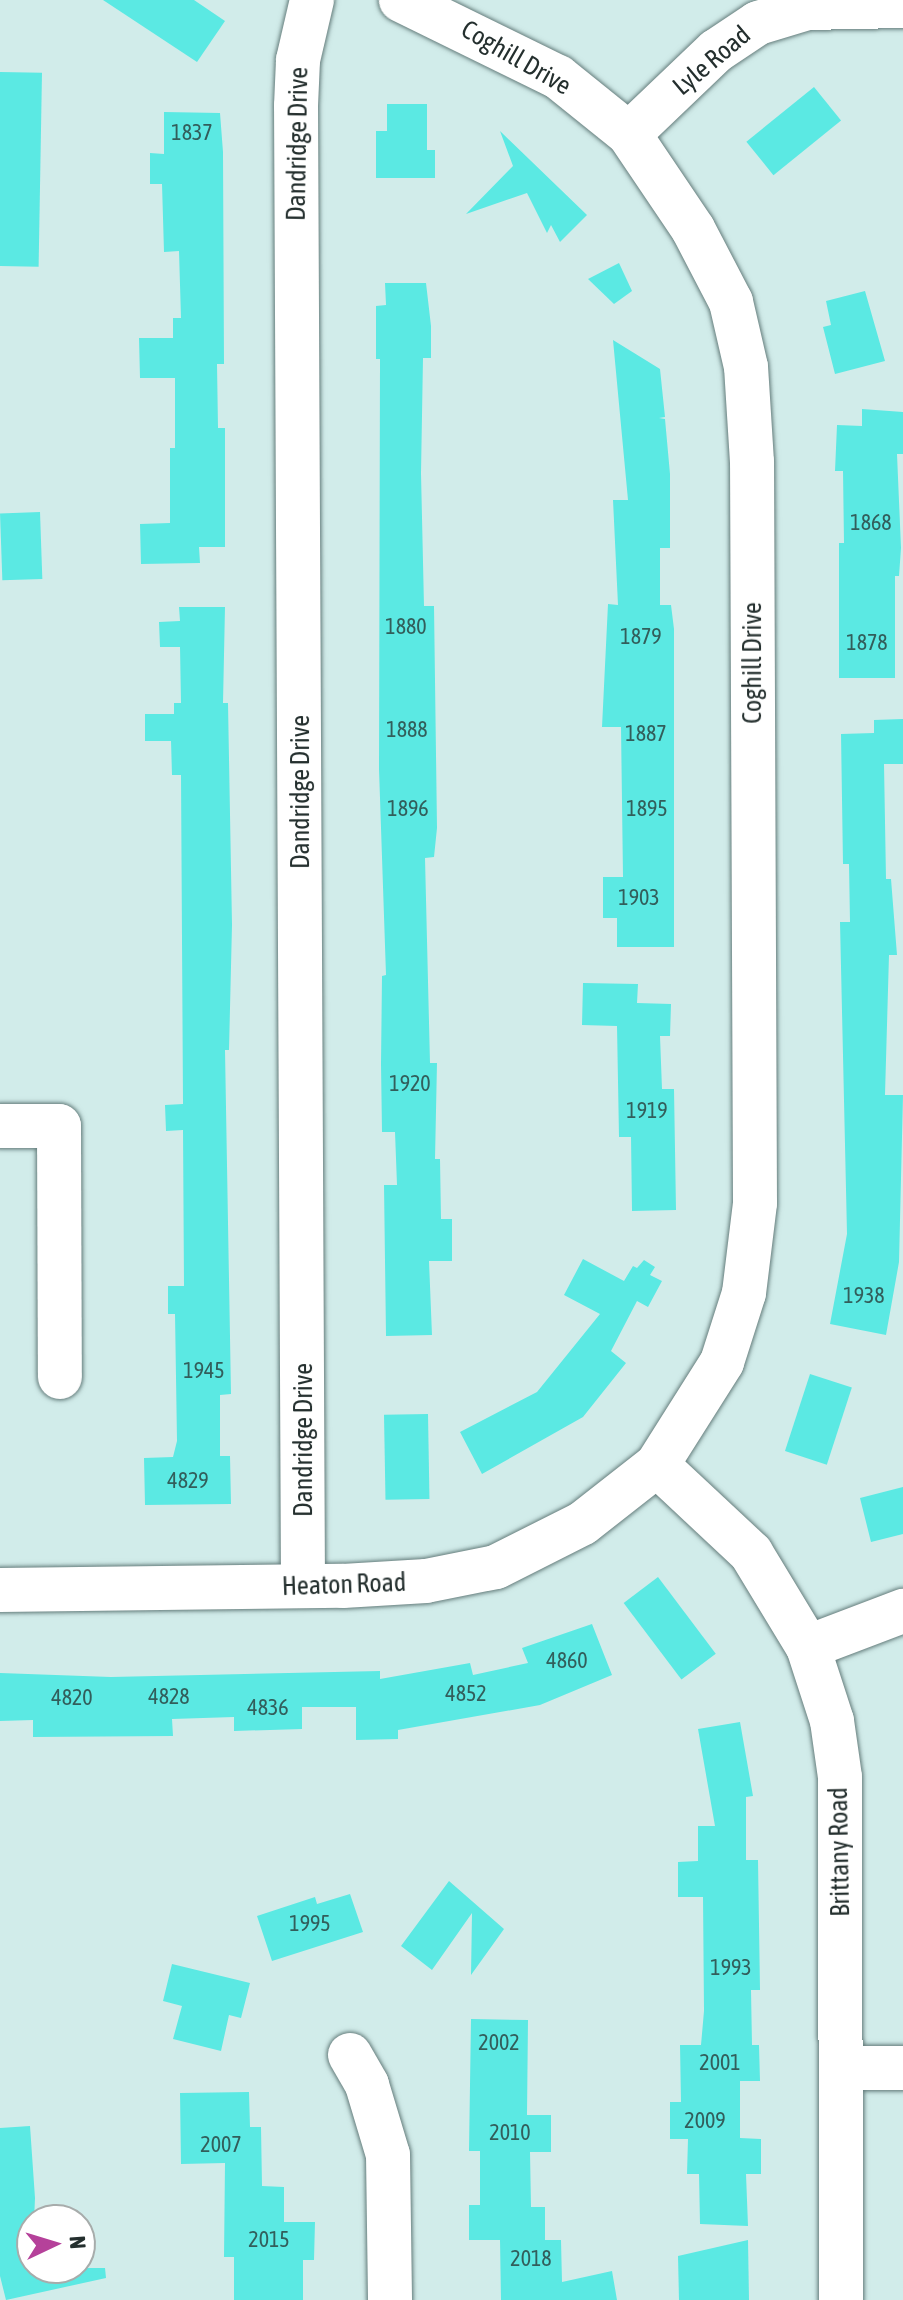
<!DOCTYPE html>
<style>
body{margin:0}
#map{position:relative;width:903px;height:2300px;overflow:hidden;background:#d1ecea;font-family:"Asap Condensed",sans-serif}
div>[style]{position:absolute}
.building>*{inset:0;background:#5be9e3;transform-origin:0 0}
.roads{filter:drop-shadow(0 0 2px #657d7c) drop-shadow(0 0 2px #657d7c)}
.minor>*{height:44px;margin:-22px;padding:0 22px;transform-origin:22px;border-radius:22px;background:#fff}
span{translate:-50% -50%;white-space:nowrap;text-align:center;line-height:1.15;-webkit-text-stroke:8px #fff;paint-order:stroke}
.number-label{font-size:22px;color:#325e5b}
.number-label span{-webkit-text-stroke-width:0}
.street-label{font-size:26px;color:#242f2e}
.north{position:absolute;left:16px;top:2204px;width:80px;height:80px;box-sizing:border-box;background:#fff;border:2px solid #a7acab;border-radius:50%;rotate:86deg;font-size:22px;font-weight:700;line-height:32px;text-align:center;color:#242f2e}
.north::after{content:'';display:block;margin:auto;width:28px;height:36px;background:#b5419a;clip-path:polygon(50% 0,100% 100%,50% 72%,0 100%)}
</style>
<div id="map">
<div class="building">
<div style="clip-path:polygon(103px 0,194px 0,225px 21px,197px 62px)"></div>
<div style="left:0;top:72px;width:42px;height:194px;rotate:1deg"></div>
<div style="left:814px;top:87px;width:43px;height:87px;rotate:51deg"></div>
<div style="clip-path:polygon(387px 104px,427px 104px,427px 150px,435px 150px,435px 178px,376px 178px,376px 131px,387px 131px)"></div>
<div style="clip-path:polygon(164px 112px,220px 113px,223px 152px,224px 364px,217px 364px,218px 428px,225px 428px,225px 547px,199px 547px,200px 563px,141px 564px,140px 524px,170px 523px,170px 448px,175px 448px,175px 378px,140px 378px,139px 338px,173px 338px,173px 318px,181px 318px,179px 251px,164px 252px,162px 184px,150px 184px,150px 153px,164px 154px)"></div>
<div style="clip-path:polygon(500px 131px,587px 215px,560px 242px,551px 225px,547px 233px,527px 193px,466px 214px,513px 166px)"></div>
<div style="clip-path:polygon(619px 263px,632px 291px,614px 304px,588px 279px)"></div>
<div style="clip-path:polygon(385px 283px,426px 283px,431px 326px,431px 358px,423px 358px,421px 473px,424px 606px,434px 606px,437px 828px,434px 857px,425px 858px,430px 1063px,437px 1063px,435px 1159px,440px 1159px,441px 1219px,452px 1219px,452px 1261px,429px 1261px,432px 1335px,386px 1336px,384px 1185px,397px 1185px,395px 1132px,382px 1132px,381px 1064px,382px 976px,386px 975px,379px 769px,380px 359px,376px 359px,376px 306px,386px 305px)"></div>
<div style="clip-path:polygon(865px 291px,885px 361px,835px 374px,823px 327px,831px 325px,826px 301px)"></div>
<div style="clip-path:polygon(613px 340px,660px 369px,665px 417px,659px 418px,665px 419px,670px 474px,670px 548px,660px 548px,660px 605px,671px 605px,674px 629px,674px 947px,617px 947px,617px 918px,603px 918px,603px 877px,623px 877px,621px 727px,602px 727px,608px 604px,618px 605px,613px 500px,628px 500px)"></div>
<div style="clip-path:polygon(862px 409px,903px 412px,903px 454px,897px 454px,901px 548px,899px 576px,895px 576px,895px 678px,839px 678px,839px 543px,844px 543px,843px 471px,835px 471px,837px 425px,862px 426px)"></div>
<div style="left:40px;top:512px;width:67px;height:40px;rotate:88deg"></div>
<div style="clip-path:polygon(179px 607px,225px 607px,223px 703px,228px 703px,232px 925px,229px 1050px,225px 1050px,231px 1394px,220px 1395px,220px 1456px,230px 1456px,231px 1504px,145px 1505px,144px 1458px,173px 1457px,177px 1441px,175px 1314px,168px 1314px,168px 1286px,184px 1286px,183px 1130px,166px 1131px,165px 1105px,183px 1104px,181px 775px,172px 775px,171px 741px,145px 741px,145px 714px,174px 714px,174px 703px,181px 703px,180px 647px,160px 647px,159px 622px,180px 621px)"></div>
<div style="clip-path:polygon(903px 719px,903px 764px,884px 764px,886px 879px,891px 879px,897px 955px,889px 955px,885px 1095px,903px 1095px,899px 1262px,886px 1335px,830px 1324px,847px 1234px,840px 922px,850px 922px,849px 864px,843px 864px,841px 734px,874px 733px,874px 720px)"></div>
<div style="clip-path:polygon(583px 983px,638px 984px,637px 1003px,671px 1004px,670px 1036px,660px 1036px,662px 1089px,674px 1089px,676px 1210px,632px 1211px,631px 1137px,619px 1137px,617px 1026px,582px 1025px)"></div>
<div style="clip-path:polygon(583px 1259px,624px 1281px,633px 1266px,637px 1268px,644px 1260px,655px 1267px,650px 1275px,662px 1281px,648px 1307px,637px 1301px,611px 1351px,626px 1363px,583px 1417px,482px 1474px,460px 1432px,537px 1392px,600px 1314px,564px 1295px)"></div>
<div style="left:810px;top:1374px;width:44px;height:81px;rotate:18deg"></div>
<div style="left:428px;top:1414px;width:85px;height:44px;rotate:89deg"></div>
<div style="clip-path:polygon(903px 1487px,903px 1534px,871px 1542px,860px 1498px)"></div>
<div style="left:658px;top:1577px;width:96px;height:43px;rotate:53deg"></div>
<div style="clip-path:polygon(592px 1624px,612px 1675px,540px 1705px,398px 1730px,398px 1739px,356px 1740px,356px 1707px,302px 1707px,302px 1729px,234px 1731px,234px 1717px,172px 1719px,173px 1736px,33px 1737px,33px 1720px,0 1721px,0 1673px,111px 1677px,380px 1671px,380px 1679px,470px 1663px,473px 1675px,528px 1663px,522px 1648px)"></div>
<div style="clip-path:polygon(740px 1722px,753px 1796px,746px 1797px,746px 1860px,758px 1860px,760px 1990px,751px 1990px,752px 2045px,759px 2045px,760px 2081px,740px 2081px,740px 2138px,761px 2139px,761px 2174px,746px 2174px,748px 2226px,700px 2224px,699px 2174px,687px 2174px,688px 2139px,670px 2139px,670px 2102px,681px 2102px,680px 2045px,701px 2045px,704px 2011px,703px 1897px,678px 1897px,678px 1862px,698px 1861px,698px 1826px,715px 1826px,698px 1729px)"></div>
<div style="clip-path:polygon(449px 1881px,504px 1929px,471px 1975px,472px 1913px,432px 1970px,401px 1946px)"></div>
<div style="clip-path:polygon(350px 1894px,363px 1932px,272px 1961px,257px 1916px,315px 1897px,317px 1904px)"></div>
<div style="clip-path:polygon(172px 1964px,250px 1983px,241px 2018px,229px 2015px,221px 2051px,173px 2039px,182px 2006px,163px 2001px)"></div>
<div style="clip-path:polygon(471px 2019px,528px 2020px,527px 2115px,551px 2115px,551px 2152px,530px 2152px,531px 2207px,545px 2207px,545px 2240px,561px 2240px,562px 2282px,612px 2271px,617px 2300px,501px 2300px,500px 2240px,469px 2240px,469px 2205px,480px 2205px,480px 2151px,469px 2151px)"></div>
<div style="clip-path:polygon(249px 2092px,250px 2127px,261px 2127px,262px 2186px,284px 2187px,284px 2222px,315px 2222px,314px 2260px,303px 2260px,303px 2300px,234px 2300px,234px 2257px,224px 2257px,225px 2163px,181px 2164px,180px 2093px)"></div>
<div style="clip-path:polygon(30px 2126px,35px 2198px,32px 2268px,105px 2268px,106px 2278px,6px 2300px,0 2276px,0 2128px)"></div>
<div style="clip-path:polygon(748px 2240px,749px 2300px,679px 2300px,678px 2256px)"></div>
</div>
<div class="roads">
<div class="minor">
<div style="left:629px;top:134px;width:120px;rotate:-43.7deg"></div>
<div style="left:716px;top:51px;width:50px;rotate:-33.7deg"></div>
<div style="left:758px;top:23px;width:51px;rotate:-17deg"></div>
<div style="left:807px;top:8px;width:96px;rotate:-1.2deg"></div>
<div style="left:0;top:1126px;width:59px"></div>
<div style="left:59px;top:1126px;width:251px;rotate:89.8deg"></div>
<div style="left:657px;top:1465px;width:129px;rotate:43.1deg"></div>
<div style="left:751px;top:1553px;width:110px;rotate:58.8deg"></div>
<div style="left:808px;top:1647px;width:78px;rotate:72deg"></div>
<div style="left:832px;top:1721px;width:57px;rotate:81.9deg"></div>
<div style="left:840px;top:1777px;width:523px;rotate:89.89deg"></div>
<div style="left:303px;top:1586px;width:1480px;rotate:-90.27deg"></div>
<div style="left:296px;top:106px;width:46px;rotate:-87.5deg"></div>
<div style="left:298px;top:60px;width:62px;rotate:-76.9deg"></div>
<div style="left:0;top:1590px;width:343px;rotate:-0.7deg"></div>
<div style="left:343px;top:1586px;width:83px;rotate:-3.4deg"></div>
<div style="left:426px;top:1581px;width:71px;rotate:-11.3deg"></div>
<div style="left:496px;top:1567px;width:97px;rotate:-26.8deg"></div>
<div style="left:583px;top:1523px;width:94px;rotate:-38.1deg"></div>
<div style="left:657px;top:1465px;width:122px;rotate:-57.7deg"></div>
<div style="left:722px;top:1362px;width:72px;rotate:-72.3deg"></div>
<div style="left:744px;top:1293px;width:91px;rotate:-83deg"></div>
<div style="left:755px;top:1203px;width:741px;rotate:-90.23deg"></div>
<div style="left:752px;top:462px;width:95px;rotate:-93.6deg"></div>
<div style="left:746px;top:367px;width:67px;rotate:-103deg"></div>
<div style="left:731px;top:302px;width:82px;rotate:-117.5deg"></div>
<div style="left:693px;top:229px;width:115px;rotate:-124deg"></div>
<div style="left:629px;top:134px;width:91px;rotate:-141.2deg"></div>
<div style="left:558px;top:77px;width:175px;rotate:-153.9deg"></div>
<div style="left:808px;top:1647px;width:102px;rotate:-20.8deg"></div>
<div style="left:350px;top:2055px;width:34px;rotate:60deg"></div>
<div style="left:367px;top:2085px;width:73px;rotate:73.3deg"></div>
<div style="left:388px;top:2155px;width:145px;rotate:89.2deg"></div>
<div style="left:842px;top:2068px;width:61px"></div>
</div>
</div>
<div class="number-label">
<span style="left:192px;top:133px">1837</span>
<span style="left:871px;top:523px">1868</span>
<span style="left:406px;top:627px">1880</span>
<span style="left:641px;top:637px">1879</span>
<span style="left:867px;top:643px">1878</span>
<span style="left:407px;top:730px">1888</span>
<span style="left:646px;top:734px">1887</span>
<span style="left:408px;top:809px">1896</span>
<span style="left:647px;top:809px">1895</span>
<span style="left:639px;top:898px">1903</span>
<span style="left:410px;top:1084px">1920</span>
<span style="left:647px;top:1111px">1919</span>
<span style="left:864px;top:1296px">1938</span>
<span style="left:204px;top:1371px">1945</span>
<span style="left:188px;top:1481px">4829</span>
<span style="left:567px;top:1661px">4860</span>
<span style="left:466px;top:1694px">4852</span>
<span style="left:169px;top:1697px">4828</span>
<span style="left:72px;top:1698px">4820</span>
<span style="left:268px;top:1708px">4836</span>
<span style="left:310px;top:1924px">1995</span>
<span style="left:731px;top:1968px">1993</span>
<span style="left:499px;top:2043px">2002</span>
<span style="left:720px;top:2063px">2001</span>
<span style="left:705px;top:2121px">2009</span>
<span style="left:510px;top:2133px">2010</span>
<span style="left:221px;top:2145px">2007</span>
<span style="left:269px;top:2240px">2015</span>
<span style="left:531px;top:2259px">2018</span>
</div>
<div class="street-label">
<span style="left:516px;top:58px;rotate:30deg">Coghill Drive</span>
<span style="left:712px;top:61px;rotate:-40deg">Lyle Road</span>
<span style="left:298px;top:144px;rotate:-89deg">Dandridge Drive</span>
<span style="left:753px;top:663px;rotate:-90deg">Coghill Drive</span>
<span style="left:301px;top:792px;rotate:-90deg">Dandridge Drive</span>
<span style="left:304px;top:1440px;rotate:-90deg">Dandridge Drive</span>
<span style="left:344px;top:1585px;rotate:-2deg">Heaton Road</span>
<span style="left:840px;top:1852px;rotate:-91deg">Brittany Road</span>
</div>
<div class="north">N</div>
</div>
